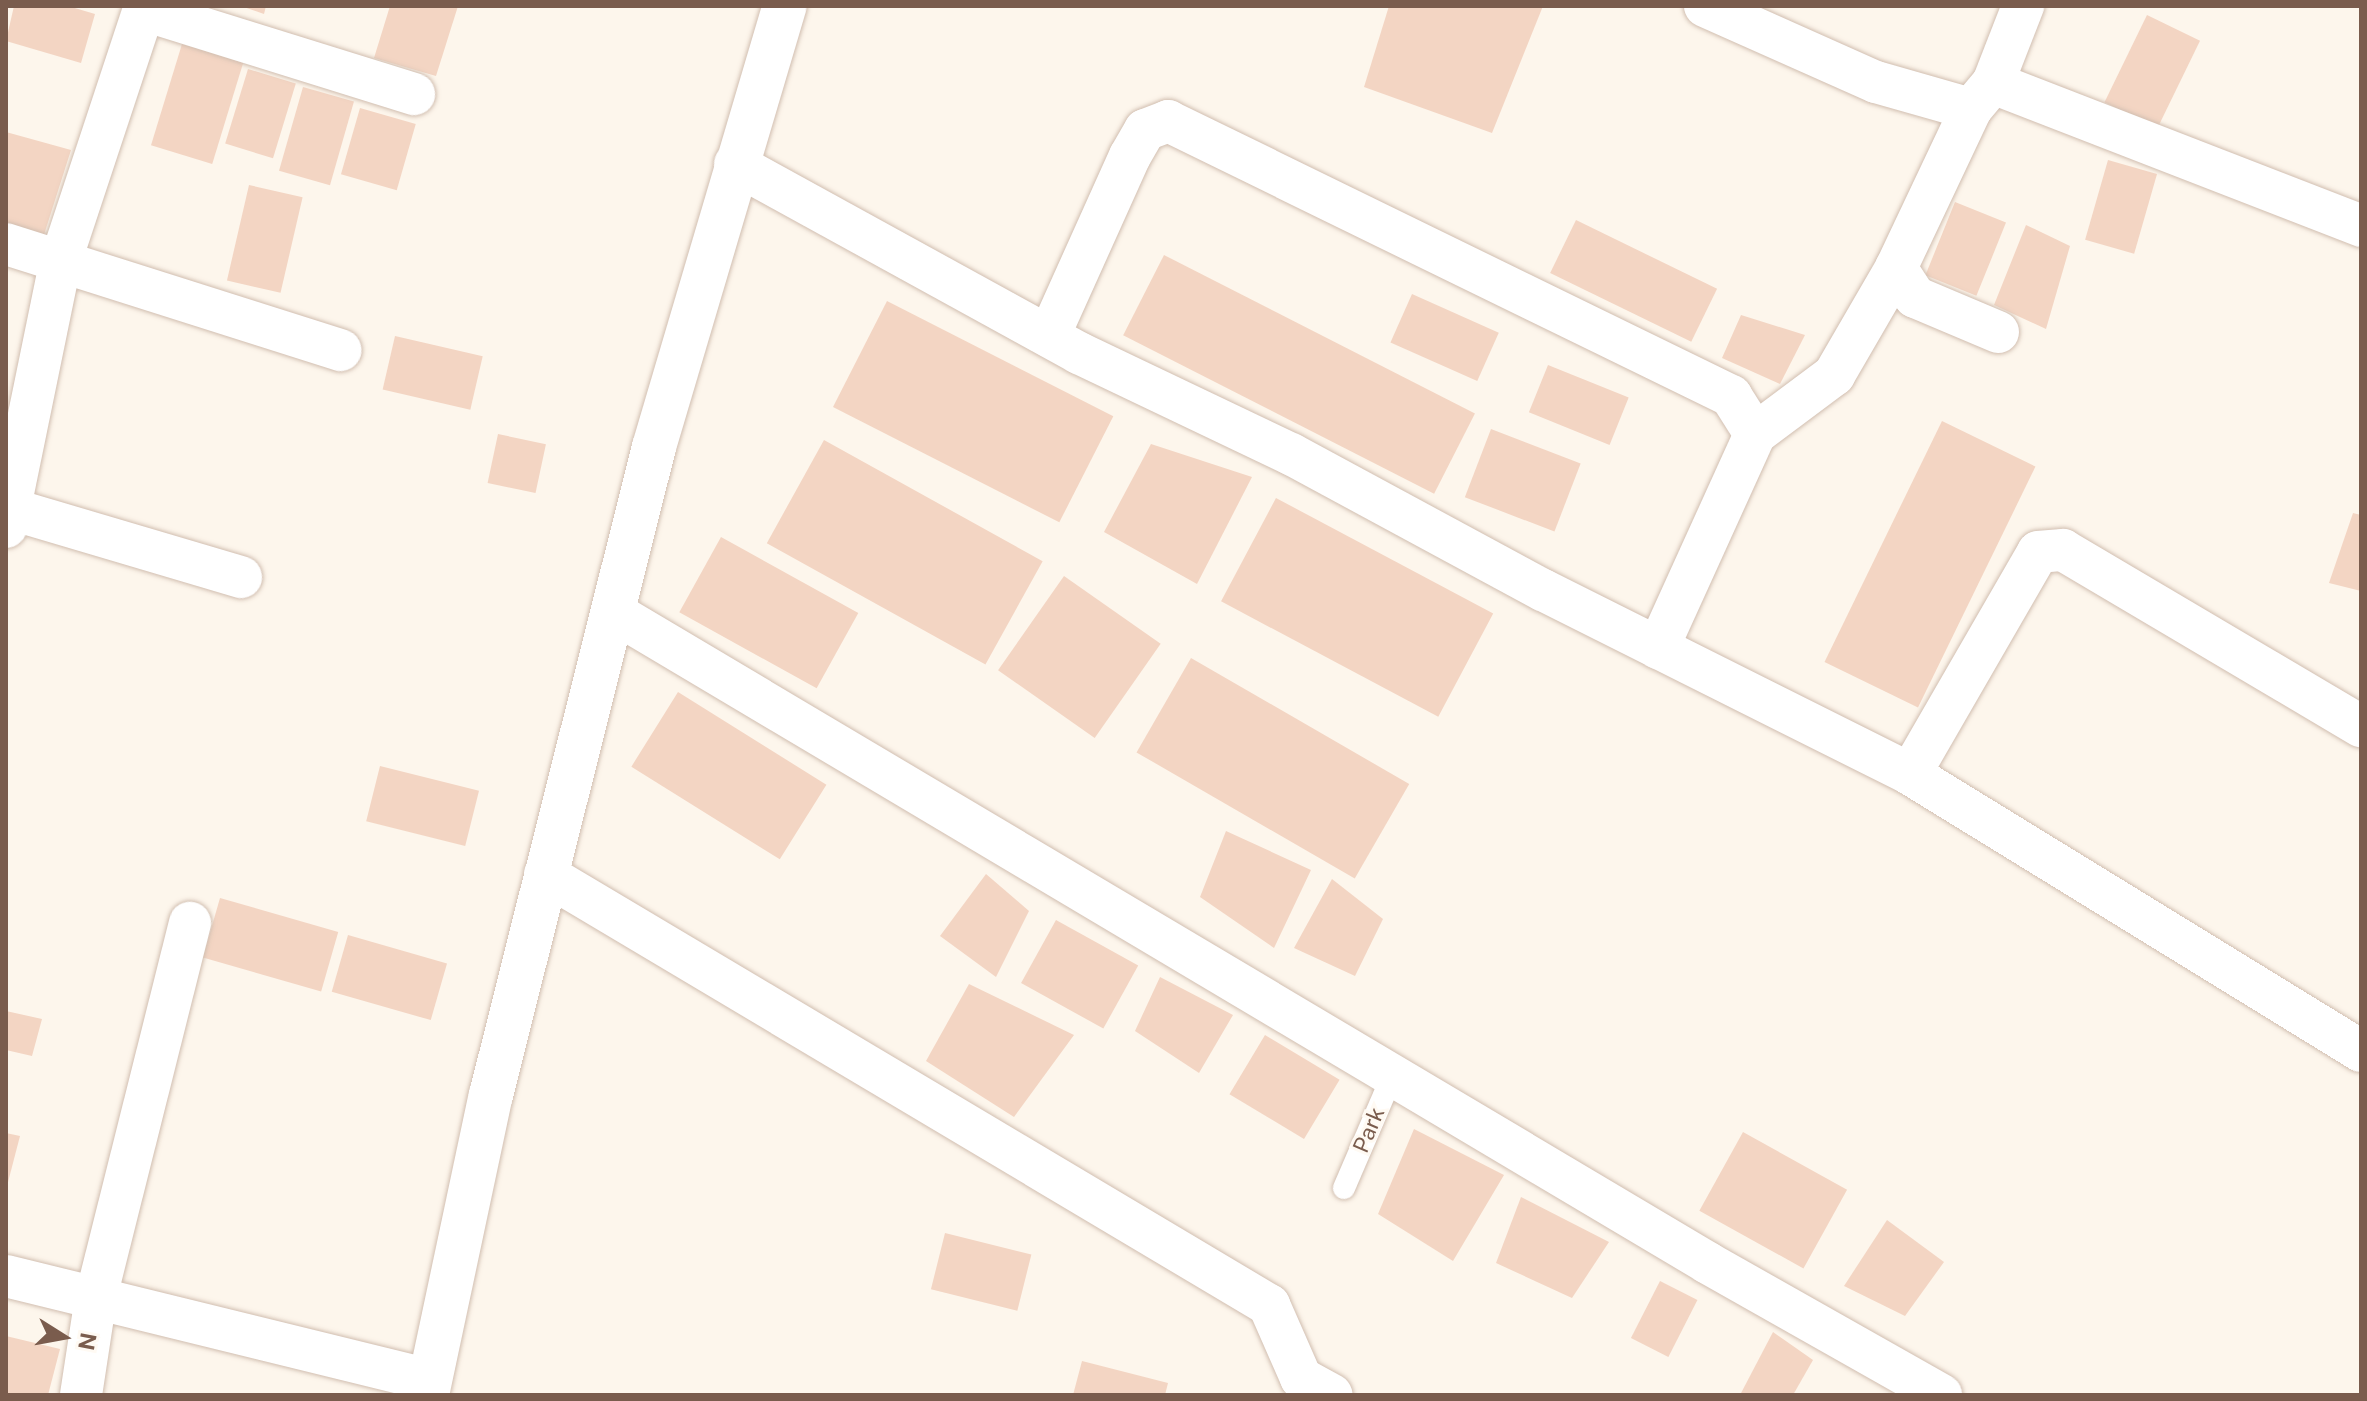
<!DOCTYPE html>
<style>
body{margin:0}
#map{position:relative;width:2367px;height:1401px;overflow:hidden;background:#fdf6ec;font-family:"Public Sans",sans-serif}
div>[style]{position:absolute}
.building>*{inset:0;background:#f3d5c3;transform-origin:0 0}
.roads{filter:drop-shadow(0 0 2px #d1beb0) drop-shadow(0 0 2px #d1beb0)}
.lane>*{height:22px;margin:-11px;padding:0 11px;transform-origin:11px;border-radius:11px;background:#fff}
.street>*{height:42px;margin:-21px;padding:0 21px;transform-origin:21px;border-radius:21px;background:#fff}
.secondary>*{height:44px;margin:-22px;padding:0 22px;transform-origin:22px;border-radius:22px;background:#fff}
span{translate:-50% -50%;white-space:nowrap;text-align:center;line-height:1.15;-webkit-text-stroke:6px #fffaf3;paint-order:stroke}
.street-label{font-size:22px;color:#7a5c4d}
.frame{position:absolute;inset:0;border:8px solid #7a5c4d;pointer-events:none}
.north{position:absolute;left:24px;top:1297px;width:80px;height:80px;-webkit-text-stroke:6px #fffaf3;paint-order:stroke;rotate:101deg;font-size:22px;font-weight:700;line-height:32px;text-align:center;color:#7a5c4d}
.north::after{content:'';display:block;margin:auto;width:28px;height:36px;background:#7a5c4d;clip-path:polygon(50% 0,100% 100%,50% 72%,0 100%)}
</style>
<div id="map">
<div class="building">
<div style="clip-path:polygon(14px 6px,68px 6px,95px 14px,81px 63px,6px 41px)"></div>
<div style="clip-path:polygon(241px 6px,266px 6px,264px 14px)"></div>
<div style="clip-path:polygon(390px 6px,458px 6px,436px 76px,374px 58px)"></div>
<div style="clip-path:polygon(1389px 6px,1543px 6px,1492px 133px,1364px 87px)"></div>
<div style="left:2147px;top:15px;width:59px;height:97px;rotate:26deg"></div>
<div style="left:182px;top:44px;width:64px;height:106px;rotate:17deg"></div>
<div style="left:248px;top:69px;width:50px;height:78px;rotate:17deg"></div>
<div style="left:303px;top:87px;width:53px;height:87px;rotate:16deg"></div>
<div style="left:360px;top:108px;width:58px;height:69px;rotate:16deg"></div>
<div style="clip-path:polygon(6px 132px,71px 150px,42px 241px,6px 231px)"></div>
<div style="left:2108px;top:160px;width:51px;height:83px;rotate:16deg"></div>
<div style="left:249px;top:185px;width:55px;height:98px;rotate:13deg"></div>
<div style="left:1955px;top:202px;width:55px;height:79px;rotate:22deg"></div>
<div style="left:1576px;top:220px;width:157px;height:59px;rotate:26deg"></div>
<div style="clip-path:polygon(2026px 225px,2070px 246px,2046px 329px,1994px 305px)"></div>
<div style="left:1164px;top:255px;width:349px;height:90px;rotate:27deg"></div>
<div style="left:1412px;top:294px;width:95px;height:53px;rotate:24deg"></div>
<div style="left:887px;top:301px;width:254px;height:119px;rotate:27deg"></div>
<div style="clip-path:polygon(1741px 315px,1805px 335px,1780px 384px,1722px 358px)"></div>
<div style="left:395px;top:336px;width:90px;height:55px;rotate:13deg"></div>
<div style="left:1548px;top:365px;width:87px;height:51px;rotate:22deg"></div>
<div style="left:1942px;top:421px;width:104px;height:268px;rotate:26deg"></div>
<div style="left:1491px;top:429px;width:96px;height:73px;rotate:21deg"></div>
<div style="left:498px;top:434px;width:49px;height:50px;rotate:12deg"></div>
<div style="left:824px;top:440px;width:250px;height:118px;rotate:29deg"></div>
<div style="clip-path:polygon(1151px 444px,1252px 477px,1197px 584px,1104px 532px)"></div>
<div style="left:1276px;top:498px;width:246px;height:117px;rotate:28deg"></div>
<div style="clip-path:polygon(2353px 513px,2361px 515px,2361px 591px,2329px 583px)"></div>
<div style="left:721px;top:537px;width:157px;height:86px;rotate:29deg"></div>
<div style="left:1064px;top:576px;width:118px;height:115px;rotate:35deg"></div>
<div style="left:1191px;top:658px;width:252px;height:109px;rotate:30deg"></div>
<div style="left:678px;top:692px;width:175px;height:88px;rotate:32deg"></div>
<div style="left:380px;top:766px;width:102px;height:57px;rotate:14deg"></div>
<div style="clip-path:polygon(1226px 831px,1311px 870px,1274px 948px,1200px 897px)"></div>
<div style="clip-path:polygon(986px 874px,1029px 911px,996px 977px,940px 936px)"></div>
<div style="clip-path:polygon(1332px 879px,1383px 919px,1355px 976px,1294px 948px)"></div>
<div style="left:220px;top:898px;width:123px;height:62px;rotate:16deg"></div>
<div style="left:1056px;top:920px;width:94px;height:72px;rotate:29deg"></div>
<div style="left:348px;top:935px;width:103px;height:59px;rotate:16deg"></div>
<div style="clip-path:polygon(1160px 977px,1233px 1015px,1199px 1073px,1135px 1031px)"></div>
<div style="clip-path:polygon(969px 984px,1074px 1035px,1014px 1117px,926px 1061px)"></div>
<div style="clip-path:polygon(6px 1011px,42px 1019px,32px 1056px,6px 1050px)"></div>
<div style="left:1265px;top:1035px;width:87px;height:69px;rotate:31deg"></div>
<div style="clip-path:polygon(1414px 1129px,1504px 1175px,1453px 1261px,1378px 1214px)"></div>
<div style="left:1743px;top:1132px;width:119px;height:90px;rotate:29deg"></div>
<div style="clip-path:polygon(6px 1133px,20px 1136px,7px 1186px,6px 1185px)"></div>
<div style="clip-path:polygon(1521px 1197px,1609px 1242px,1572px 1298px,1496px 1263px)"></div>
<div style="clip-path:polygon(1887px 1220px,1944px 1262px,1905px 1316px,1844px 1286px)"></div>
<div style="left:945px;top:1233px;width:89px;height:58px;rotate:14deg"></div>
<div style="left:1660px;top:1281px;width:42px;height:64px;rotate:27deg"></div>
<div style="clip-path:polygon(1773px 1332px,1813px 1360px,1793px 1395px,1740px 1395px)"></div>
<div style="clip-path:polygon(6px 1336px,60px 1349px,48px 1395px,6px 1395px)"></div>
<div style="clip-path:polygon(1082px 1361px,1168px 1383px,1165px 1395px,1073px 1395px)"></div>
</div>
<div class="roads">
<div class="lane">
<div style="left:1344px;top:1188px;width:126px;rotate:-66.7deg"></div>
</div>
<div class="street">
<div style="left:1705px;top:6px;width:187px;rotate:24deg"></div>
<div style="left:1876px;top:82px;width:99px;rotate:15.9deg"></div>
<div style="left:144px;top:10px;width:283px;rotate:17.3deg"></div>
<div style="left:1993px;top:83px;width:395px;rotate:21.2deg"></div>
<div style="left:735px;top:164px;width:393px;rotate:28.8deg"></div>
<div style="left:1079px;top:353px;width:235px;rotate:25.5deg"></div>
<div style="left:1291px;top:454px;width:286px;rotate:28.4deg"></div>
<div style="left:1543px;top:590px;width:411px;rotate:26.6deg"></div>
<div style="left:1910px;top:774px;width:256px;rotate:-60deg"></div>
<div style="left:2038px;top:552px;width:25px;rotate:-5deg"></div>
<div style="left:2063px;top:550px;width:346px;rotate:30.6deg"></div>
<div style="left:6px;top:244px;width:351px;rotate:17.6deg"></div>
<div style="left:1998px;top:332px;width:90px;rotate:-157.1deg"></div>
<div style="left:1915px;top:297px;width:35px;rotate:-123deg"></div>
<div style="left:1896px;top:268px;width:176px;rotate:-64.7deg"></div>
<div style="left:1971px;top:109px;width:34px;rotate:-50deg"></div>
<div style="left:1993px;top:83px;width:83px;rotate:-68.7deg"></div>
<div style="left:1049px;top:336px;width:197px;rotate:-65.8deg"></div>
<div style="left:1130px;top:156px;width:30px;rotate:-60deg"></div>
<div style="left:1145px;top:130px;width:25px;rotate:-21deg"></div>
<div style="left:1168px;top:121px;width:627px;rotate:26.03deg"></div>
<div style="left:1731px;top:396px;width:45px;rotate:57.7deg"></div>
<div style="left:11px;top:509px;width:240px;rotate:16.5deg"></div>
<div style="left:6px;top:527px;width:273px;rotate:-78.4deg"></div>
<div style="left:61px;top:260px;width:268px;rotate:-71.7deg"></div>
<div style="left:613px;top:612px;width:1274px;rotate:30.73deg"></div>
<div style="left:1708px;top:1263px;width:268px;rotate:29.5deg"></div>
<div style="left:1658px;top:648px;width:235px;rotate:-65.6deg"></div>
<div style="left:1755px;top:434px;width:99px;rotate:-36.8deg"></div>
<div style="left:1834px;top:375px;width:124px;rotate:-59.9deg"></div>
<div style="left:1910px;top:774px;width:529px;rotate:31.56deg"></div>
<div style="left:545px;top:874px;width:843px;rotate:30.77deg"></div>
<div style="left:1269px;top:1305px;width:80px;rotate:66.3deg"></div>
<div style="left:1301px;top:1378px;width:35px;rotate:29deg"></div>
<div style="left:6px;top:1276px;width:436px;rotate:13.8deg"></div>
<div style="left:81px;top:1395px;width:99px;rotate:-81.3deg"></div>
<div style="left:96px;top:1297px;width:386px;rotate:-75.9deg"></div>
</div>
<div class="secondary">
<div style="left:427px;top:1395px;width:307px;rotate:-78deg"></div>
<div style="left:491px;top:1095px;width:668px;rotate:-75.88deg"></div>
<div style="left:654px;top:447px;width:460px;rotate:-73.5deg"></div>
</div>
</div>
<div class="street-label">
<span style="left:1369px;top:1130px;rotate:-67deg">Park</span>
</div>
<div class="frame"></div>
<div class="north">N</div>
</div>
